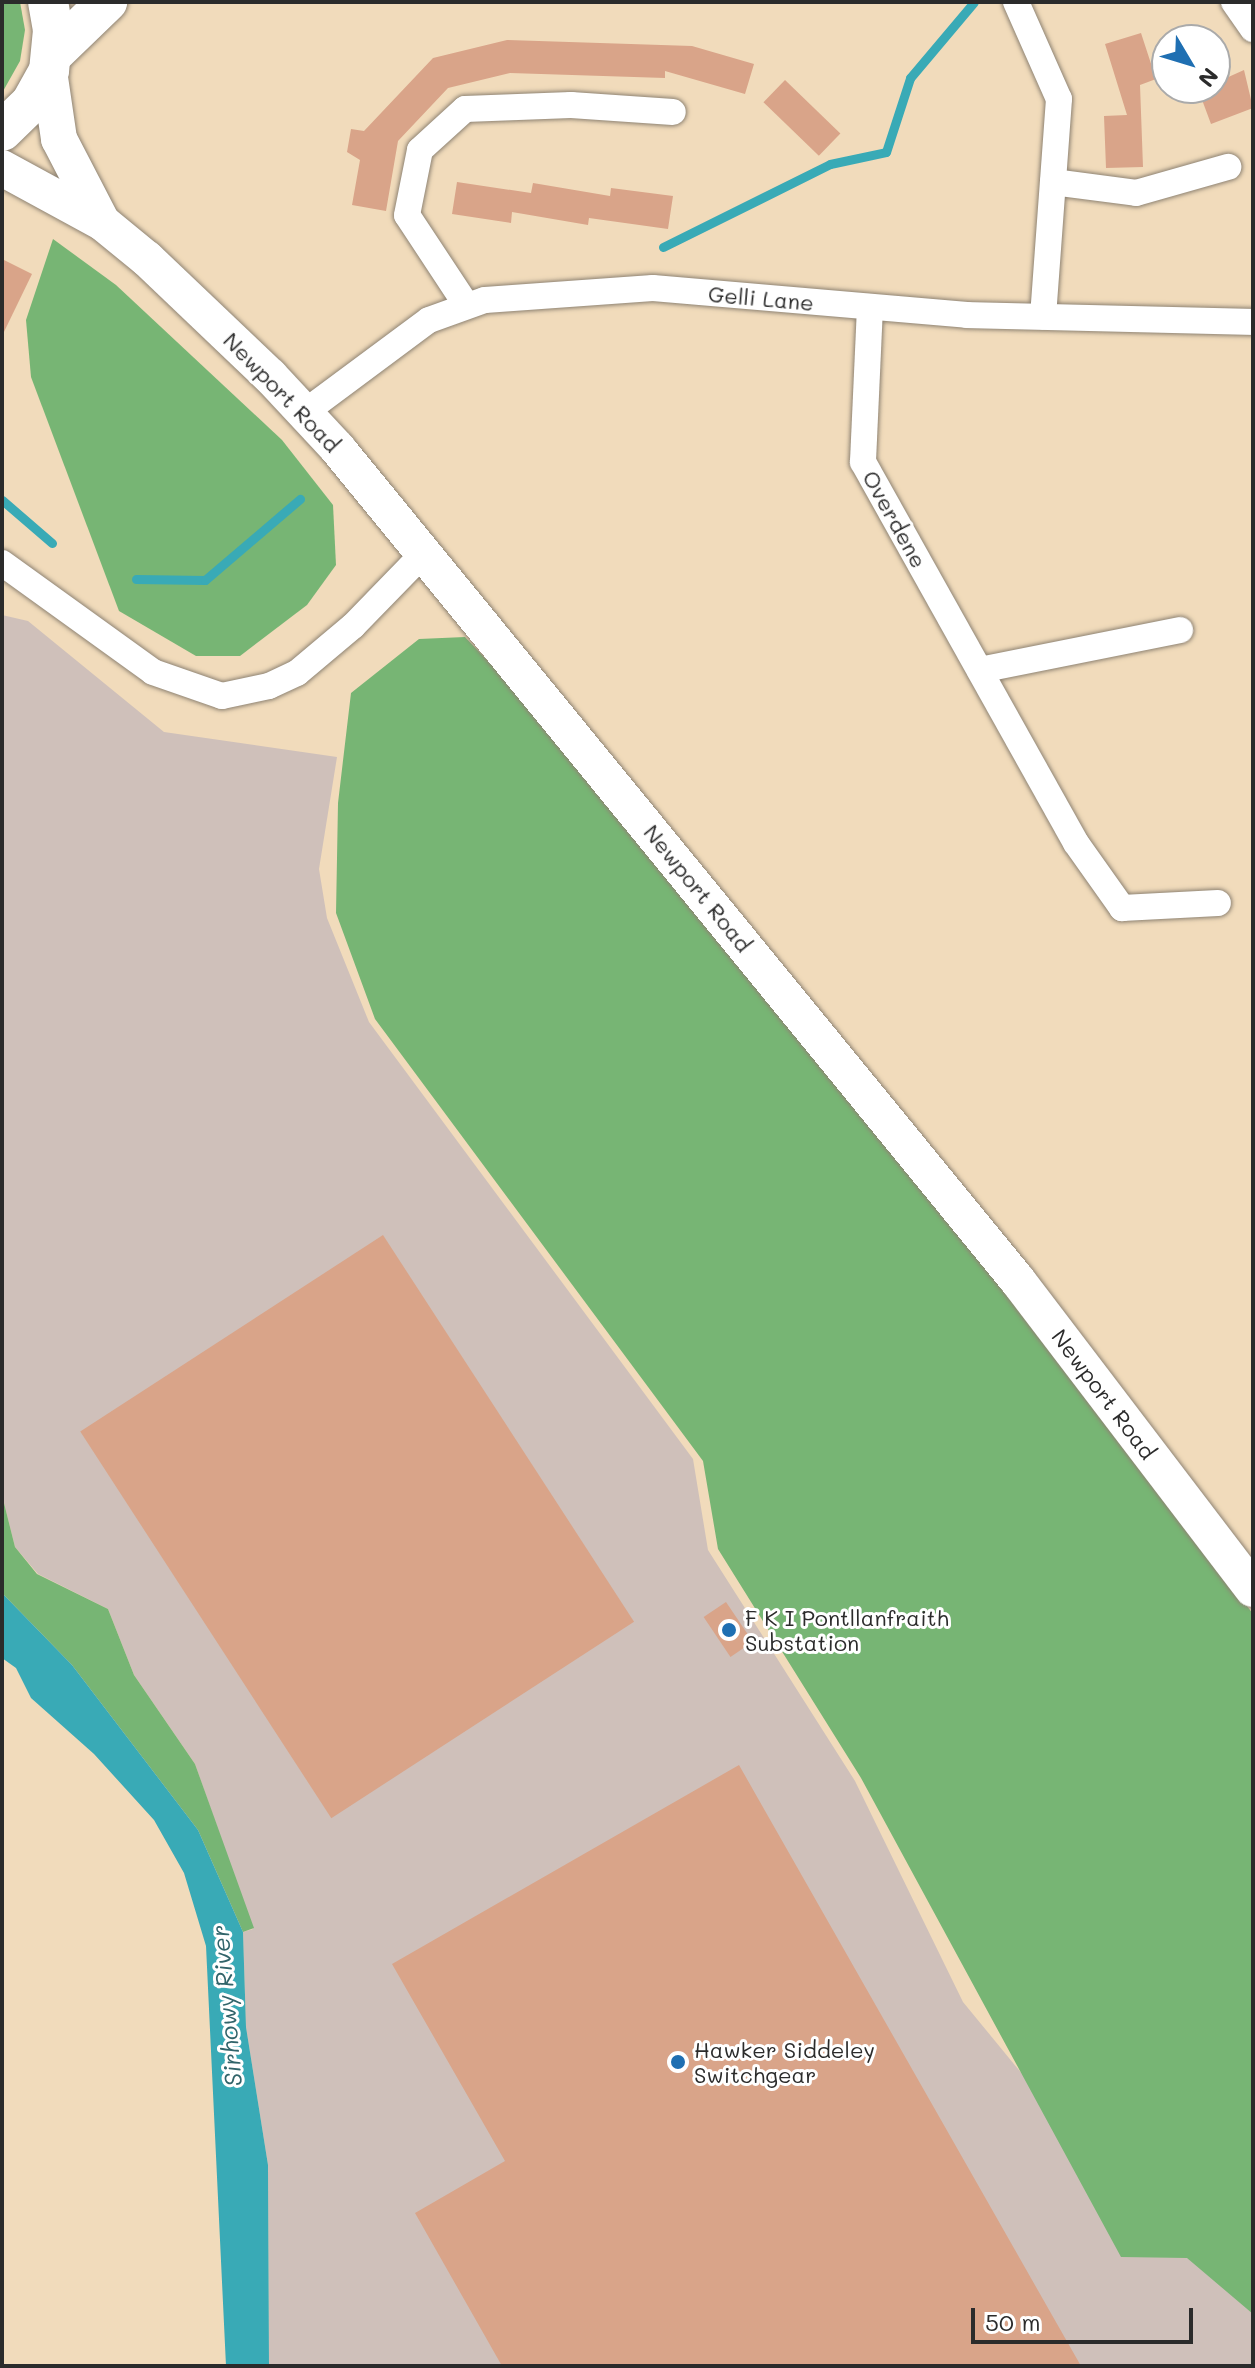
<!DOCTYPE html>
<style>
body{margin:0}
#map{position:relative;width:1255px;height:2368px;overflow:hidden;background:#f1dbbb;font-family:Mali,sans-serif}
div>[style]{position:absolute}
.industrial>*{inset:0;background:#cfc0ba}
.forest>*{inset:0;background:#77b574}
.water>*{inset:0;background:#39aab6}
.stream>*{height:9px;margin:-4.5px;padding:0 4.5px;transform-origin:4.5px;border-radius:4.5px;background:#39aab6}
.building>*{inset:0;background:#d9a489;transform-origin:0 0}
.roads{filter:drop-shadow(0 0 2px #8e8373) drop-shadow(0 0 2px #8e8373)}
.minor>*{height:26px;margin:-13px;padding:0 13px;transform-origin:13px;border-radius:13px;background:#fff}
.secondary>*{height:36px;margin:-18px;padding:0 18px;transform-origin:18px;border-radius:18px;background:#fff}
.primary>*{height:40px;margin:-20px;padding:0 20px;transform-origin:20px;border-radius:20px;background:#fff}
.dots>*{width:22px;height:22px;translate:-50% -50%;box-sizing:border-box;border:4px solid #fff;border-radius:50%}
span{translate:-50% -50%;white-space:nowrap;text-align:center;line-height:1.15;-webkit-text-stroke:6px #fff;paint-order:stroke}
.street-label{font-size:22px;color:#2b2b2b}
.poi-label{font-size:22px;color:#2b2b2b}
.left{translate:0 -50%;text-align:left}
.water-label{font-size:24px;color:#31646a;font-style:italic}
.frame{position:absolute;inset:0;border:4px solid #2b2b2b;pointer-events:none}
.north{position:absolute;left:1151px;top:24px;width:80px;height:80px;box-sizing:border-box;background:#fff;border:2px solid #aaa;border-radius:50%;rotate:128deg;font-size:22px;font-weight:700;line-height:32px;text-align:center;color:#2b2b2b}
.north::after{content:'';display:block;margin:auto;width:28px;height:36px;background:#1f6fb2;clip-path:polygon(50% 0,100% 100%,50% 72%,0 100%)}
.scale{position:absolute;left:971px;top:2308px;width:222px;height:36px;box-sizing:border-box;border:4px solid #2b2b2b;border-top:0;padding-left:10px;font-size:24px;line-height:28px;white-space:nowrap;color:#2b2b2b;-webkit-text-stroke:6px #fff;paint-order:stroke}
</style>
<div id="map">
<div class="industrial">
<div style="clip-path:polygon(2px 615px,28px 621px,164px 732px,337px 757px,319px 869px,327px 918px,369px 1022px,693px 1459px,708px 1550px,855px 1781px,963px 2002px,1032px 2086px,1253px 2308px,1253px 2366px,269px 2366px,268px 2165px,246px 2027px,243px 1932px,253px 1929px,195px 1764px,134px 1675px,108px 1609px,38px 1574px,15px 1547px,2px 1495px)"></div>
</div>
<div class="forest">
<div style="clip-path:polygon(2px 2px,20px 2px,25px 30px,20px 61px,2px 93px)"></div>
<div style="clip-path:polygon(53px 239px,116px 285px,282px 440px,333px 505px,336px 565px,307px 605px,240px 656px,196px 656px,119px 611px,31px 377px,26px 320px)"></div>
<div style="clip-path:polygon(465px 637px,517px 692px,1036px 1323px,1253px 1614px,1253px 2314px,1187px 2258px,1121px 2257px,861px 1778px,718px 1549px,703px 1461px,375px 1019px,336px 913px,338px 803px,351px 693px,419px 639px)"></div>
<div style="clip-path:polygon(2px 1495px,15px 1547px,37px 1574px,108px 1609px,134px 1675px,195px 1764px,254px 1928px,243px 1932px,198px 1830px,72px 1665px,2px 1593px)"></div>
</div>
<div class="water">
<div style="clip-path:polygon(2px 1593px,72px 1665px,198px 1830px,243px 1932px,246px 2027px,268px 2165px,269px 2366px,226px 2366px,206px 1946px,184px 1873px,154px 1820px,94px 1754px,31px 1698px,16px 1668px,2px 1658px)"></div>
</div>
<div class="stream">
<div style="left:663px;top:247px;width:186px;rotate:-26.4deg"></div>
<div style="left:830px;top:164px;width:57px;rotate:-12.1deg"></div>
<div style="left:886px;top:152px;width:78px;rotate:-72deg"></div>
<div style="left:910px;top:78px;width:99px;rotate:-49.9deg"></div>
<div style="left:2px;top:500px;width:66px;rotate:40.7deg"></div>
<div style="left:136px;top:579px;width:69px;rotate:0.8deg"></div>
<div style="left:205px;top:580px;width:125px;rotate:-40.5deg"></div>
</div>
<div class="building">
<div style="clip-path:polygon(1141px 33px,1156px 79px,1140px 85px,1143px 167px,1106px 168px,1104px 116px,1127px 115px,1105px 44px)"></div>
<div style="clip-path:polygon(507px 40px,692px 46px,754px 64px,745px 94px,665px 71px,665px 78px,510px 73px,448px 88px,398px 141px,386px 211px,352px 205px,360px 160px,347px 152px,351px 129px,364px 131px,433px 58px)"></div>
<div style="clip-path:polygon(1244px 70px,1253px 108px,1211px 124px,1198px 89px,1215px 88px,1215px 83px)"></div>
<div style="left:785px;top:80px;width:77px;height:31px;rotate:44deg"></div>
<div style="clip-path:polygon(457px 182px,531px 193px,533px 183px,610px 196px,611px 188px,673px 196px,668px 229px,589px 218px,588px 225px,512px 212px,511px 223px,452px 214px)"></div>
<div style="clip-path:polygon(2px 259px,32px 274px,2px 336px)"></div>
<div style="left:383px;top:1235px;width:461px;height:361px;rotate:57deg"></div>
<div style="left:726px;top:1602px;width:48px;height:27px;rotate:56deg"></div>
<div style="clip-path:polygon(739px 1765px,1081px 2366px,502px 2366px,415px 2213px,505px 2161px,392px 1964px)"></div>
</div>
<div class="roads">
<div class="minor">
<div style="left:1016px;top:2px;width:106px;rotate:66.1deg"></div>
<div style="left:1059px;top:99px;width:218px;rotate:94.2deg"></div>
<div style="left:1234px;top:2px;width:33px;rotate:55deg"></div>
<div style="left:1053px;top:182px;width:84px;rotate:7.5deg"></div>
<div style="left:1136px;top:193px;width:96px;rotate:-15.8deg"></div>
<div style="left:465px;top:303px;width:105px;rotate:-123.4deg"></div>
<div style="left:407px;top:215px;width:66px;rotate:-78.7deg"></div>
<div style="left:420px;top:150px;width:61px;rotate:-42.3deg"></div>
<div style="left:465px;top:109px;width:106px;rotate:-2.2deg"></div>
<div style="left:571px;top:105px;width:102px;rotate:3.9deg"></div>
<div style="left:870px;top:307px;width:155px;rotate:92.6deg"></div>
<div style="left:863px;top:462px;width:436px;rotate:60.8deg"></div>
<div style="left:1076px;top:843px;width:80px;rotate:54.7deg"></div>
<div style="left:1122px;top:908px;width:96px;rotate:-3deg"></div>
<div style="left:305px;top:412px;width:154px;rotate:-36.6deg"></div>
<div style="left:429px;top:320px;width:59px;rotate:-19.7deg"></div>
<div style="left:485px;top:300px;width:168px;rotate:-4.1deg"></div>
<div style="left:653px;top:288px;width:315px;rotate:4.9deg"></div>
<div style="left:967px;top:315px;width:286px;rotate:1.4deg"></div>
<div style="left:2px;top:563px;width:186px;rotate:35.8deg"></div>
<div style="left:153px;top:672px;width:73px;rotate:19.2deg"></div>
<div style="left:222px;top:696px;width:48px;rotate:-12deg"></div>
<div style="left:269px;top:686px;width:31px;rotate:-25deg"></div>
<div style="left:297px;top:673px;width:73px;rotate:-40deg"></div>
<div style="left:353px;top:626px;width:102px;rotate:-45.8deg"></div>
<div style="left:980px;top:670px;width:204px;rotate:-11.3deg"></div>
</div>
<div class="secondary">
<div style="left:49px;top:71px;width:69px;rotate:81.6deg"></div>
<div style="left:59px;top:139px;width:89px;rotate:62.6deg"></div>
<div style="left:2px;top:168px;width:115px;rotate:28.6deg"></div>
<div style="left:103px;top:223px;width:57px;rotate:39.3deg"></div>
<div style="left:147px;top:259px;width:170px;rotate:43.6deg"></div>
<div style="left:270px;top:376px;width:100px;rotate:47deg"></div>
<div style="left:338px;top:449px;width:1075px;rotate:50.74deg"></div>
<div style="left:1018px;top:1281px;width:387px;rotate:52.7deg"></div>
</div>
<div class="primary">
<div style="left:54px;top:53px;width:74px;rotate:-43.9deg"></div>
<div style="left:2px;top:131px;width:40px;rotate:-44deg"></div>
<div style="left:31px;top:103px;width:37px;rotate:-61deg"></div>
<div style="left:49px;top:71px;width:41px;rotate:-84.4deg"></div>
<div style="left:53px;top:30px;width:28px;rotate:-100deg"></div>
</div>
</div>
<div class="dots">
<div style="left:729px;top:1630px;background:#1f6fb2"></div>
<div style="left:678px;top:2062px;background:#1f6fb2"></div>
</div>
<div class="street-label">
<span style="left:761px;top:298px;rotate:5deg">Gelli Lane</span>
<span style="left:282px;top:392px;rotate:46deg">Newport Road</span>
<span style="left:895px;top:519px;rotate:61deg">Overdene</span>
<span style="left:698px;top:888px;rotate:51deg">Newport Road</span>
<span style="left:1104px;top:1394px;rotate:53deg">Newport Road</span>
</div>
<div class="poi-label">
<span class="left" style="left:745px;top:1630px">F K I Pontllanfraith<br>Substation</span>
<span class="left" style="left:694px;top:2062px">Hawker Siddeley<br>Switchgear</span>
</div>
<div class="water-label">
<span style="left:226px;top:2006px;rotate:-95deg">Sirhowy River</span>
</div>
<div class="frame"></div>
<div class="north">N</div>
<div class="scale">50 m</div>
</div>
